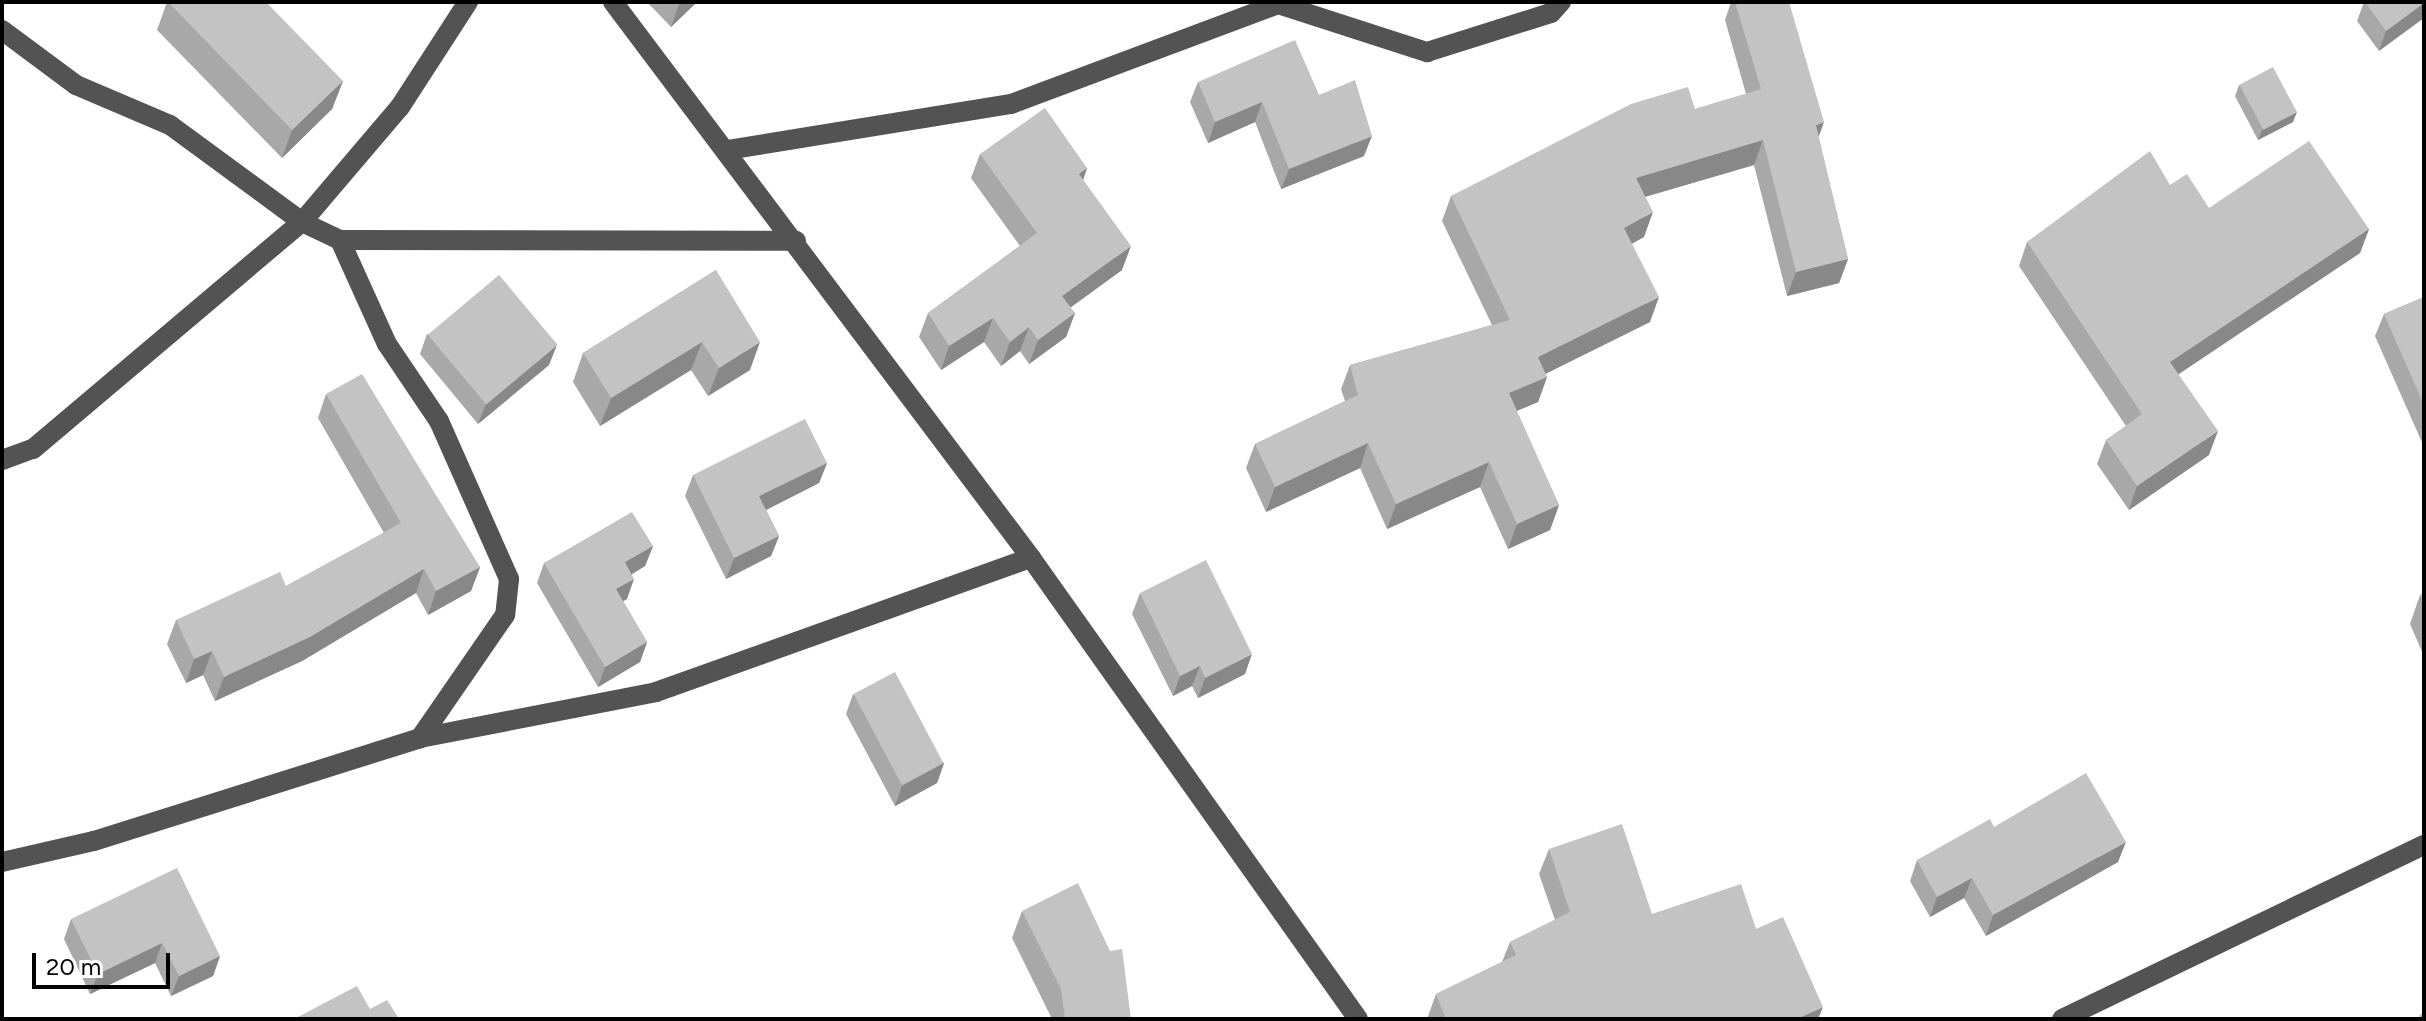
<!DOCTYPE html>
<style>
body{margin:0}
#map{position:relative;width:2426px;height:1021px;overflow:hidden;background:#fff;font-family:Figtree,sans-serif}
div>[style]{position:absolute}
.minor>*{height:20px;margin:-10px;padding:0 10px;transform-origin:10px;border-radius:10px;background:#535353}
.wall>*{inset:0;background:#a8a8a8}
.shaded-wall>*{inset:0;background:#888}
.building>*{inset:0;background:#c3c3c3;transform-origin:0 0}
span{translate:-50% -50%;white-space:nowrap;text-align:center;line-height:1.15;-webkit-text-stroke:6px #fff;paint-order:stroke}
.frame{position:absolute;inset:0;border:4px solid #000;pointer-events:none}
.scale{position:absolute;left:32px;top:953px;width:138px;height:36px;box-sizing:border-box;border:4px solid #000;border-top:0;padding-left:10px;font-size:24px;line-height:28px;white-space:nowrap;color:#000;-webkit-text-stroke:6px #fff;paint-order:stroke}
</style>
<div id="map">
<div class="minor">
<div style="left:613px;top:2px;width:696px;rotate:53.06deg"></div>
<div style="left:1031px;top:558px;width:565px;rotate:54.65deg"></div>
<div style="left:2px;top:30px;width:92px;rotate:36.6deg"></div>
<div style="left:76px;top:85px;width:102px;rotate:23.1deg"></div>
<div style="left:170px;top:125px;width:164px;rotate:36.3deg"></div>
<div style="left:302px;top:222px;width:151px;rotate:-49.6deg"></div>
<div style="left:400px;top:107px;width:125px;rotate:-57.1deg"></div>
<div style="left:727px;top:150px;width:288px;rotate:-9.2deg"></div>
<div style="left:1011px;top:104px;width:285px;rotate:-20.5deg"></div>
<div style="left:1278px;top:4px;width:157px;rotate:17.9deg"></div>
<div style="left:1427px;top:52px;width:130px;rotate:-17.5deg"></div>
<div style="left:1551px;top:13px;width:15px;rotate:-48deg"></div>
<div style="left:340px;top:240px;width:456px;rotate:0.1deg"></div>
<div style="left:2px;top:460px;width:33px;rotate:-20deg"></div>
<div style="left:33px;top:449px;width:352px;rotate:-40.2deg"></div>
<div style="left:302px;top:222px;width:42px;rotate:25.3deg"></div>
<div style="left:340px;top:240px;width:114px;rotate:65.7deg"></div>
<div style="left:387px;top:344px;width:93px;rotate:56deg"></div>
<div style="left:439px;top:421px;width:173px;rotate:66.1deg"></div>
<div style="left:509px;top:579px;width:36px;rotate:96deg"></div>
<div style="left:505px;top:615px;width:150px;rotate:124.6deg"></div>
<div style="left:2px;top:862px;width:94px;rotate:-12.9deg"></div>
<div style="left:94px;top:841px;width:342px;rotate:-17.5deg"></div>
<div style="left:420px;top:738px;width:240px;rotate:-11deg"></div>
<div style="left:656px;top:692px;width:398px;rotate:-19.7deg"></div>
<div style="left:2062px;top:1019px;width:402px;rotate:-25.7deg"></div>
</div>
<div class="wall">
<div style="clip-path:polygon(167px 2px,343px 81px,332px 109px,282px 158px,157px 30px)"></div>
<div style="clip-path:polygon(647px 2px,697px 2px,671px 27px)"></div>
<div style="clip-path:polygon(1731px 2px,1789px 2px,1818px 137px,1848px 259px,1839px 283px,1787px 296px,1754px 165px,1645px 197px,1644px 237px,1632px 244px,1650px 322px,1545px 374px,1547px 377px,1538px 402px,1516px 411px,1559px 505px,1550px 530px,1508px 549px,1480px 487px,1387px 529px,1360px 468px,1266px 512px,1246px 468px,1255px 444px,1345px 401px,1341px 389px,1350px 365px,1492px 325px,1442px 221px,1451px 196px,1695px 109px,1746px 94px,1725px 20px)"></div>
<div style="clip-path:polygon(2364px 2px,2424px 2px,2379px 51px,2357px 21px)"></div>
<div style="clip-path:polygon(1198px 82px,1319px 95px,1364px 156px,1281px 189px,1255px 122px,1208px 143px,1190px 102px)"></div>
<div style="clip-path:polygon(2239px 85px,2293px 122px,2258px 140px,2235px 96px)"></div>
<div style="clip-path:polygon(980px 154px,1087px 168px,1083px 180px,1122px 270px,1070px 308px,1075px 313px,1066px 337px,1029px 364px,1020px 351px,1001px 366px,984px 342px,941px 370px,919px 337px,928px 313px,1020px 246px,971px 178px)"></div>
<div style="clip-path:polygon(2170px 185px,2209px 208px,2369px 229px,2360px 253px,2178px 374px,2209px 455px,2129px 510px,2097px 464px,2106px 440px,2126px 426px,2019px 266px,2027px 242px)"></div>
<div style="clip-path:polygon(716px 270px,750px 370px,708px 396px,691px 370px,600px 426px,573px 382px,583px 353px)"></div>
<div style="clip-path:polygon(2424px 297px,2424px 447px,2375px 336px,2384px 314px)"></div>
<div style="clip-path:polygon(427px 334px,549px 365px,478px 424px,420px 354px)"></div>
<div style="clip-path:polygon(326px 394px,480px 567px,471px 591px,428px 615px,416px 593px,302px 661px,215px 701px,203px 675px,186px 683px,167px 644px,176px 620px,286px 586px,384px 533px,318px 418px)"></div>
<div style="clip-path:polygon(827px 463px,819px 483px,766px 510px,779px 536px,771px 556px,726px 579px,685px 496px,693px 475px)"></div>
<div style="clip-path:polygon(653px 546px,645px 566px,632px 574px,627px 599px,623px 601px,647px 642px,640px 662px,598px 687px,537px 583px,544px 563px)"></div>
<div style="clip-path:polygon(1140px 593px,1245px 674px,1198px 698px,1192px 686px,1173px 696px,1132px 614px)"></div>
<div style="clip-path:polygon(2424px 593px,2424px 656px,2410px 624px,2420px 595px)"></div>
<div style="clip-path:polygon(853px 694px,944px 763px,937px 783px,895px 806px,846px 714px)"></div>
<div style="clip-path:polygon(1994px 827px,2118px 862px,1986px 936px,1964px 898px,1930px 917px,1910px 881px,1917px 860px)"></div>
<div style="clip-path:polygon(1549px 849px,1652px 914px,1756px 929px,1818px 1019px,1427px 1019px,1436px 994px,1502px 962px,1510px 942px,1555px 920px,1539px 874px)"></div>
<div style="clip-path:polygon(1022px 911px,1131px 1019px,1052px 1019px,1012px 938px)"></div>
<div style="clip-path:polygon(71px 919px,220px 956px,213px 976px,171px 996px,155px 963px,90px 994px,64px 939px)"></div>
</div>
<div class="shaded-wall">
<div style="clip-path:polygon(680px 2px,697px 2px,671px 27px)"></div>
<div style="clip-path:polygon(2424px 3px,2424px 18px,2379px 51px,2386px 31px)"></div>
<div style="clip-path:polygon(343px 81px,332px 109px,282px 158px,292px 130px)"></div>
<div style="clip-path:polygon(1262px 102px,1255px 122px,1208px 143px,1215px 122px)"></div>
<div style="clip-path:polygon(2297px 112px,2293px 122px,2258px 140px,2262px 130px)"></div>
<div style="clip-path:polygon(1824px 122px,1815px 147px,1816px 125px)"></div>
<div style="clip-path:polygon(1372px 136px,1364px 156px,1281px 189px,1289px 169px)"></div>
<div style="clip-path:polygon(1763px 140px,1754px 165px,1627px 202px,1636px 178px)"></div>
<div style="clip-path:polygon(1087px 168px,1079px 192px,1079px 174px)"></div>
<div style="clip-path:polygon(1653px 212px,1644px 237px,1615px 252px,1624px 228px)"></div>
<div style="clip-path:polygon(2369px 229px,2360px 253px,2161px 386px,2170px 362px)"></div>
<div style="clip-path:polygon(1131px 246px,1122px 270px,1053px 320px,1062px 296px)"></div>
<div style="clip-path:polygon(1848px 259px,1839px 283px,1787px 296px,1796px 272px)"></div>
<div style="clip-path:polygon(1659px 297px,1650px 322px,1529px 382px,1538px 357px)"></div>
<div style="clip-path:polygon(1075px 313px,1066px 337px,1029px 364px,1038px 340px)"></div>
<div style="clip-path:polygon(993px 318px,984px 342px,941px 370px,949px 346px)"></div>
<div style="clip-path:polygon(1029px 327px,1020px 351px,1001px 366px,1010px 342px)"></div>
<div style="clip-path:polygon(702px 342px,691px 370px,600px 426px,611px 398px)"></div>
<div style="clip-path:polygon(760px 342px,750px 370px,708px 396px,719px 368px)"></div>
<div style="clip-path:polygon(557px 345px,549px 365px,478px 424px,486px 404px)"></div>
<div style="clip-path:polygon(1547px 377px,1538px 402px,1500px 418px,1509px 393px)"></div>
<div style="clip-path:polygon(2218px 431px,2209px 455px,2129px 510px,2137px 486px)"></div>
<div style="clip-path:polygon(1368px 443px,1360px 468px,1266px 512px,1275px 487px)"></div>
<div style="clip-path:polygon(1489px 462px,1480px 487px,1387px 529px,1396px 504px)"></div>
<div style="clip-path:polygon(827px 463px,819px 483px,752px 517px,759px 496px)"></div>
<div style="clip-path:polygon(1559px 505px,1550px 530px,1508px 549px,1517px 524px)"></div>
<div style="clip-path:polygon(779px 536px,771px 556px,726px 579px,734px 558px)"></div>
<div style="clip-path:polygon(653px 546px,645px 566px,617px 583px,625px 562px)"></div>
<div style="clip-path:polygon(480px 567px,471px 591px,428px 615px,436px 591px)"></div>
<div style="clip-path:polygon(424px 569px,416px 593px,302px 661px,215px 701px,224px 677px)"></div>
<div style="clip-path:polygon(634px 579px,627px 599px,609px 609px,616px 589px)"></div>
<div style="clip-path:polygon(647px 642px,640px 662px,598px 687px,605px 667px)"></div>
<div style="clip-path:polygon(212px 651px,203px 675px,186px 683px,194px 659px)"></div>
<div style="clip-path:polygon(1252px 654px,1245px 674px,1198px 698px,1205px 678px)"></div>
<div style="clip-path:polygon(1200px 666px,1192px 686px,1173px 696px,1180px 676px)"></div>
<div style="clip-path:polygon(944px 763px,937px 783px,895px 806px,902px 786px)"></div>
<div style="clip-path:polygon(2126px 842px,2118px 862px,1986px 936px,1993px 915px)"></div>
<div style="clip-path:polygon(1972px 878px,1964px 898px,1930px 917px,1937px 897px)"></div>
<div style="clip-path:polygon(162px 943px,155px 963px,90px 994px,98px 974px)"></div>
<div style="clip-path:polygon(220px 956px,213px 976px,171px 996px,179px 976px)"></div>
<div style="clip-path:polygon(1823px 1007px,1818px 1019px,1797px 1019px)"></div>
</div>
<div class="building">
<div style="clip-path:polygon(168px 2px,266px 2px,343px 81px,292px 130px)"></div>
<div style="clip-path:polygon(1735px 2px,1789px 2px,1824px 122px,1816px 125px,1848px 259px,1796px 272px,1763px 140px,1636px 178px,1653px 212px,1624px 228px,1659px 297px,1538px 357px,1547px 377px,1509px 393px,1559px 505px,1517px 524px,1489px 462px,1396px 504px,1368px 443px,1275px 487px,1255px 444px,1358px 395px,1350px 365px,1510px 320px,1451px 196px,1631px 104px,1688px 87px,1695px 109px,1761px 89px)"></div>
<div style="clip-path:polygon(2365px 2px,2424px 2px,2424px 3px,2386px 31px)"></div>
<div style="clip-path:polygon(1295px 40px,1319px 95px,1355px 80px,1372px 136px,1289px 169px,1262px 102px,1215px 122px,1198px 82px)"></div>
<div style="left:2273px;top:67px;width:51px;height:38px;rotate:62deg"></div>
<div style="clip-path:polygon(1045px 108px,1087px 168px,1079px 174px,1131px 246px,1062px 296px,1075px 313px,1038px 340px,1029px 327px,1010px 342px,993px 318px,949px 346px,928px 313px,1037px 233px,980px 154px)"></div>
<div style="clip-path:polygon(2309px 141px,2369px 229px,2170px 362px,2218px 431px,2137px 486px,2106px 440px,2142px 414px,2027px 242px,2150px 151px,2170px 185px,2187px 174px,2209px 208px)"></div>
<div style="clip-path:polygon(716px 270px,760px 342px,719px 368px,702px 342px,611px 398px,583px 353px)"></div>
<div style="left:499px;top:275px;width:91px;height:93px;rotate:50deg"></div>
<div style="clip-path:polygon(2424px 297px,2424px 405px,2384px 314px)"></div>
<div style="clip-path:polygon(362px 374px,480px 567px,436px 591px,424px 569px,310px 637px,224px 677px,212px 651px,194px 659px,176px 620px,280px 572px,286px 586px,401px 523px,326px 394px)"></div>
<div style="clip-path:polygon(805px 419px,827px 463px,759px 496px,779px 536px,734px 558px,693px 475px)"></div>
<div style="clip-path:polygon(632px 512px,653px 546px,625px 562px,634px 579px,616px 589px,647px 642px,605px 667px,544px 563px)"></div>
<div style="clip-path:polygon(1206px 560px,1252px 654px,1205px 678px,1200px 666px,1180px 676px,1140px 593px)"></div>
<div style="clip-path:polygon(2424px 593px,2424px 604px,2420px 595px)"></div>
<div style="left:895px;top:672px;width:103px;height:47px;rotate:62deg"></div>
<div style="clip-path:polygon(2086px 773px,2126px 842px,1993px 915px,1972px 878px,1937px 897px,1917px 860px,1990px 819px,1994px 827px)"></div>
<div style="clip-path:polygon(1622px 824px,1652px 914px,1741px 884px,1756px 929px,1783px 917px,1823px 1007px,1797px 1019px,1446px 1019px,1436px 994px,1516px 955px,1510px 942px,1570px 912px,1549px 849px)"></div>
<div style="clip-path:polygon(177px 868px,220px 956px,179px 976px,162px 943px,98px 974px,71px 919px)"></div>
<div style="clip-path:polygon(1078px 883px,1110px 951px,1122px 949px,1131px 1019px,1065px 1019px,1061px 989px,1022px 911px)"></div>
<div style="clip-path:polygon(357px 986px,370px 1009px,387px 1000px,399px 1019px,294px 1019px)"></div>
<div style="clip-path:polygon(2424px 1010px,2424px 1019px,2417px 1019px)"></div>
</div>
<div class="frame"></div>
<div class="scale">20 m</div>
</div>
